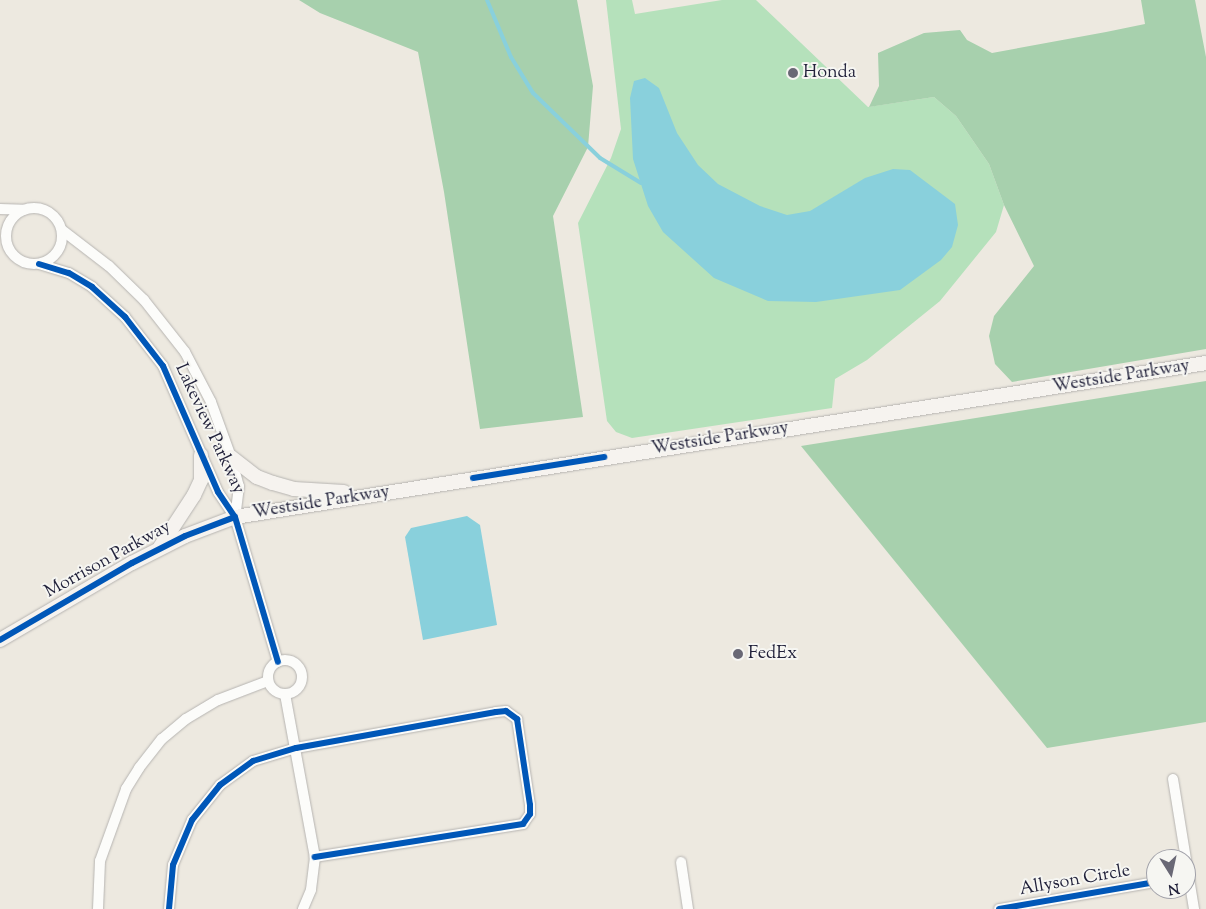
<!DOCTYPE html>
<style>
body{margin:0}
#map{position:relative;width:1206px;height:909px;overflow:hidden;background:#ede9e0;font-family:"Sorts Mill Goudy",serif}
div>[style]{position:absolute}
.green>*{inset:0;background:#b5e1bb}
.forest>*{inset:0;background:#a7d0ad}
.water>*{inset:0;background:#89d0dc}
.stream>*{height:4px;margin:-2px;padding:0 2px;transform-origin:2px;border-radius:2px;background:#89d0dc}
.roads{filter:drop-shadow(0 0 1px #b6b4b1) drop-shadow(0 0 1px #b6b4b1)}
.minor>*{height:10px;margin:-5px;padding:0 5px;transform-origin:5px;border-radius:5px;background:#fcfcfa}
.minor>.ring{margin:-5px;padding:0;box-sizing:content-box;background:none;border:10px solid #fcfcfa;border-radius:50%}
.secondary>*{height:14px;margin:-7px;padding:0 7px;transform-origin:7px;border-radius:7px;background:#f6f3ef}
.cycleway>*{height:6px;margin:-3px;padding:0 3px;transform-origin:3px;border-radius:3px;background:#0057b8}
.dots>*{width:14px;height:14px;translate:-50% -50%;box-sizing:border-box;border:2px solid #f6f6f2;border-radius:50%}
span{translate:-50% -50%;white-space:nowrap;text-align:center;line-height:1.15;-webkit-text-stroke:4px #f6f6f2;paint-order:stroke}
.poi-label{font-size:18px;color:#22223b}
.left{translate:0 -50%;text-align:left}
.street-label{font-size:18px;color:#22223b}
.north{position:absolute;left:1146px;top:849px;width:50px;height:50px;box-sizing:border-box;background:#f6f6f2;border:1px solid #a1a1a9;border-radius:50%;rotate:170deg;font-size:14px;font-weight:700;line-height:20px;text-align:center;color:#22223b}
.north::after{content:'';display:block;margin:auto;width:18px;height:22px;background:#696875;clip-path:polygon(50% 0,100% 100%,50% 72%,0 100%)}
</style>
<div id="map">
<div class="green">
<div style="clip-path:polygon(606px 0,632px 0,635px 14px,722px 0,756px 0,868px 107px,934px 97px,956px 116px,989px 164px,1004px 205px,996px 232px,940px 301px,867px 360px,835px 379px,832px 408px,632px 438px,616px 432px,607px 421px,578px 223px,611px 158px,621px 129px)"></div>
</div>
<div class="forest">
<div style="clip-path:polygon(299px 0,577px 0,593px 86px,588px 147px,553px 216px,583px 417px,480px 429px,444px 192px,418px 52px,320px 13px)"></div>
<div style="clip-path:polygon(1141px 0,1195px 0,1206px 57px,1206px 349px,1012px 382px,995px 364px,989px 336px,994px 316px,1034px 266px,1004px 205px,989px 164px,956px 116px,934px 97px,869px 107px,879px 86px,878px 53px,924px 33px,960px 30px,967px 40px,992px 53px,1106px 32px,1145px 24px)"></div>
<div style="clip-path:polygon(1206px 381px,1206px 722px,1047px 748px,801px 446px)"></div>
</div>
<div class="water">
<div style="clip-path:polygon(645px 78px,659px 88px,677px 133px,698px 165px,718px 184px,760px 206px,787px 215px,810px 211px,865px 178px,893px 169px,910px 170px,955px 204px,958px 225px,952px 247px,941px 260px,900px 290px,816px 302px,768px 301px,714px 278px,663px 232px,648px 206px,633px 159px,630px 98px,634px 81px)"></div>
<div style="clip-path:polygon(467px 516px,480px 525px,497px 625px,423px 640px,405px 537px,411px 528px)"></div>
</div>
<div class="stream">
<div style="left:487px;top:0;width:62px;rotate:67.2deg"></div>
<div style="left:511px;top:57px;width:42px;rotate:58.6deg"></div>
<div style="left:533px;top:93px;width:93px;rotate:44.1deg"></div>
<div style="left:600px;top:158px;width:48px;rotate:31.4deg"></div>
</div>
<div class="roads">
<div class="minor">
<div class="ring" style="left:6px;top:208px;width:46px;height:46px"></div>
<div style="left:0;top:209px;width:24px;rotate:2deg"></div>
<div style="left:62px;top:230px;width:59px;rotate:37.5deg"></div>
<div style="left:109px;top:266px;width:49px;rotate:44.2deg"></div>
<div style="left:144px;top:300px;width:66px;rotate:51.7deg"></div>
<div style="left:185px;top:352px;width:56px;rotate:62.5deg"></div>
<div style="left:211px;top:402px;width:59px;rotate:70deg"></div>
<div style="left:231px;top:457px;width:30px;rotate:75deg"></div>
<div style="left:239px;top:486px;width:31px;rotate:97deg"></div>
<div style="left:39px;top:264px;width:31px;rotate:17deg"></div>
<div style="left:69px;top:273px;width:27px;rotate:31deg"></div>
<div style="left:92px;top:287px;width:45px;rotate:42.3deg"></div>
<div style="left:125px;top:317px;width:62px;rotate:52.2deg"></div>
<div style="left:163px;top:366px;width:137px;rotate:66.4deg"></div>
<div style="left:218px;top:492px;width:30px;rotate:56deg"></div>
<div style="left:235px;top:517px;width:151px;rotate:73.5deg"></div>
<div class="ring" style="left:268px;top:660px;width:24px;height:24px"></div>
<div style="left:285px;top:694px;width:166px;rotate:79.6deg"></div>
<div style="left:315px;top:857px;width:33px;rotate:97deg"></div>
<div style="left:311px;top:890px;width:21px;rotate:113deg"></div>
<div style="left:1173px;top:779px;width:81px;rotate:80.8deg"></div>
<div style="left:1186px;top:860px;width:50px;rotate:80.7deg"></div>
<div style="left:681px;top:862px;width:48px;rotate:81.5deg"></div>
<div style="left:98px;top:909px;width:48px;rotate:-87.6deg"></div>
<div style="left:100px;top:861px;width:77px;rotate:-70.1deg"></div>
<div style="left:126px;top:789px;width:25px;rotate:-58deg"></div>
<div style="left:139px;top:768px;width:37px;rotate:-52deg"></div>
<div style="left:162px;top:739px;width:31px;rotate:-40deg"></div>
<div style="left:186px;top:719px;width:37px;rotate:-31deg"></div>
<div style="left:218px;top:700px;width:53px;rotate:-20.8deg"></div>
<div style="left:169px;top:909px;width:44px;rotate:-84.8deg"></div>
<div style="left:173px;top:865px;width:49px;rotate:-67.1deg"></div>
<div style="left:192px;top:820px;width:45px;rotate:-51.3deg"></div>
<div style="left:220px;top:785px;width:41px;rotate:-36deg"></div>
<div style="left:253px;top:761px;width:45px;rotate:-16.8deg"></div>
<div style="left:296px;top:748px;width:203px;rotate:-10.2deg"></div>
<div style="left:496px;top:712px;width:10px;rotate:-6deg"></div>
<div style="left:506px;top:711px;width:14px;rotate:36deg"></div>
<div style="left:517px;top:719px;width:87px;rotate:81.4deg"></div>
<div style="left:530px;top:805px;width:9px;rotate:90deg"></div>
<div style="left:530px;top:814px;width:12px;rotate:125deg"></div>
<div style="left:523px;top:824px;width:211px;rotate:171deg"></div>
<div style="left:999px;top:909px;width:159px;rotate:-9.8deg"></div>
</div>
<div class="secondary">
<div style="left:231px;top:457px;width:33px;rotate:38deg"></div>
<div style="left:257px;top:477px;width:17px;rotate:21deg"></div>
<div style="left:273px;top:483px;width:22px;rotate:16deg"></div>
<div style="left:294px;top:489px;width:50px;rotate:3.4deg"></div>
<div style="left:160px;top:547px;width:62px;rotate:-56.8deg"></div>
<div style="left:194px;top:495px;width:17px;rotate:-65deg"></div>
<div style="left:201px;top:480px;width:25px;rotate:-90deg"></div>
<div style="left:0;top:640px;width:153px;rotate:-30.3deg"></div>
<div style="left:132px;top:563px;width:59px;rotate:-27deg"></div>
<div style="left:185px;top:536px;width:53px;rotate:-20.8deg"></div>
<div style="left:235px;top:517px;width:983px;rotate:-9.01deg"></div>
</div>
</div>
<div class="cycleway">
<div style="left:39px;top:264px;width:31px;rotate:17deg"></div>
<div style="left:69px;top:273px;width:27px;rotate:31deg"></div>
<div style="left:92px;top:287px;width:45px;rotate:42.3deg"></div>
<div style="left:125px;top:317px;width:62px;rotate:52.2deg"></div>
<div style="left:163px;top:366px;width:137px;rotate:66.4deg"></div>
<div style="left:218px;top:492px;width:30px;rotate:56deg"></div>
<div style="left:235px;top:517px;width:151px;rotate:73.5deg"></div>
<div style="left:473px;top:478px;width:133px;rotate:-9.1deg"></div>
<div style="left:0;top:640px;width:153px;rotate:-30.3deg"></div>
<div style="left:132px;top:563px;width:59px;rotate:-27deg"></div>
<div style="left:185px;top:536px;width:53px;rotate:-20.8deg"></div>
<div style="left:169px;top:909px;width:44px;rotate:-84.8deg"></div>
<div style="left:173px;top:865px;width:49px;rotate:-67.1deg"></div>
<div style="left:192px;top:820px;width:45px;rotate:-51.3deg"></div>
<div style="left:220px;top:785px;width:41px;rotate:-36deg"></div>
<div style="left:253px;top:761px;width:45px;rotate:-16.8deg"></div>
<div style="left:296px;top:748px;width:203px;rotate:-10.2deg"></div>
<div style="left:496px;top:712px;width:10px;rotate:-6deg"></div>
<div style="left:506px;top:711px;width:14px;rotate:36deg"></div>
<div style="left:517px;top:719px;width:87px;rotate:81.4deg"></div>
<div style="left:530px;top:805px;width:9px;rotate:90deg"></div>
<div style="left:530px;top:814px;width:12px;rotate:125deg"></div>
<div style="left:523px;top:824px;width:211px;rotate:171deg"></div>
<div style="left:999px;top:909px;width:159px;rotate:-9.8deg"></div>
</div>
<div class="dots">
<div style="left:793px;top:73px;background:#696875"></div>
<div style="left:738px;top:654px;background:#696875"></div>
</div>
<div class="poi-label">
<span class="left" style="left:803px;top:73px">Honda</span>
<span class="left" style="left:748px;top:654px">FedEx</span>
</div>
<div class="street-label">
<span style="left:1121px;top:377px;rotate:-9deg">Westside Parkway</span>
<span style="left:209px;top:429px;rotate:65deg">Lakeview Parkway</span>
<span style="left:720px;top:439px;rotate:-9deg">Westside Parkway</span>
<span style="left:321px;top:503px;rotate:-9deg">Westside Parkway</span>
<span style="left:108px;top:560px;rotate:-29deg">Morrison Parkway</span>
<span style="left:1075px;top:881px;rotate:-10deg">Allyson Circle</span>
</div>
<div class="north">N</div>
</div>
